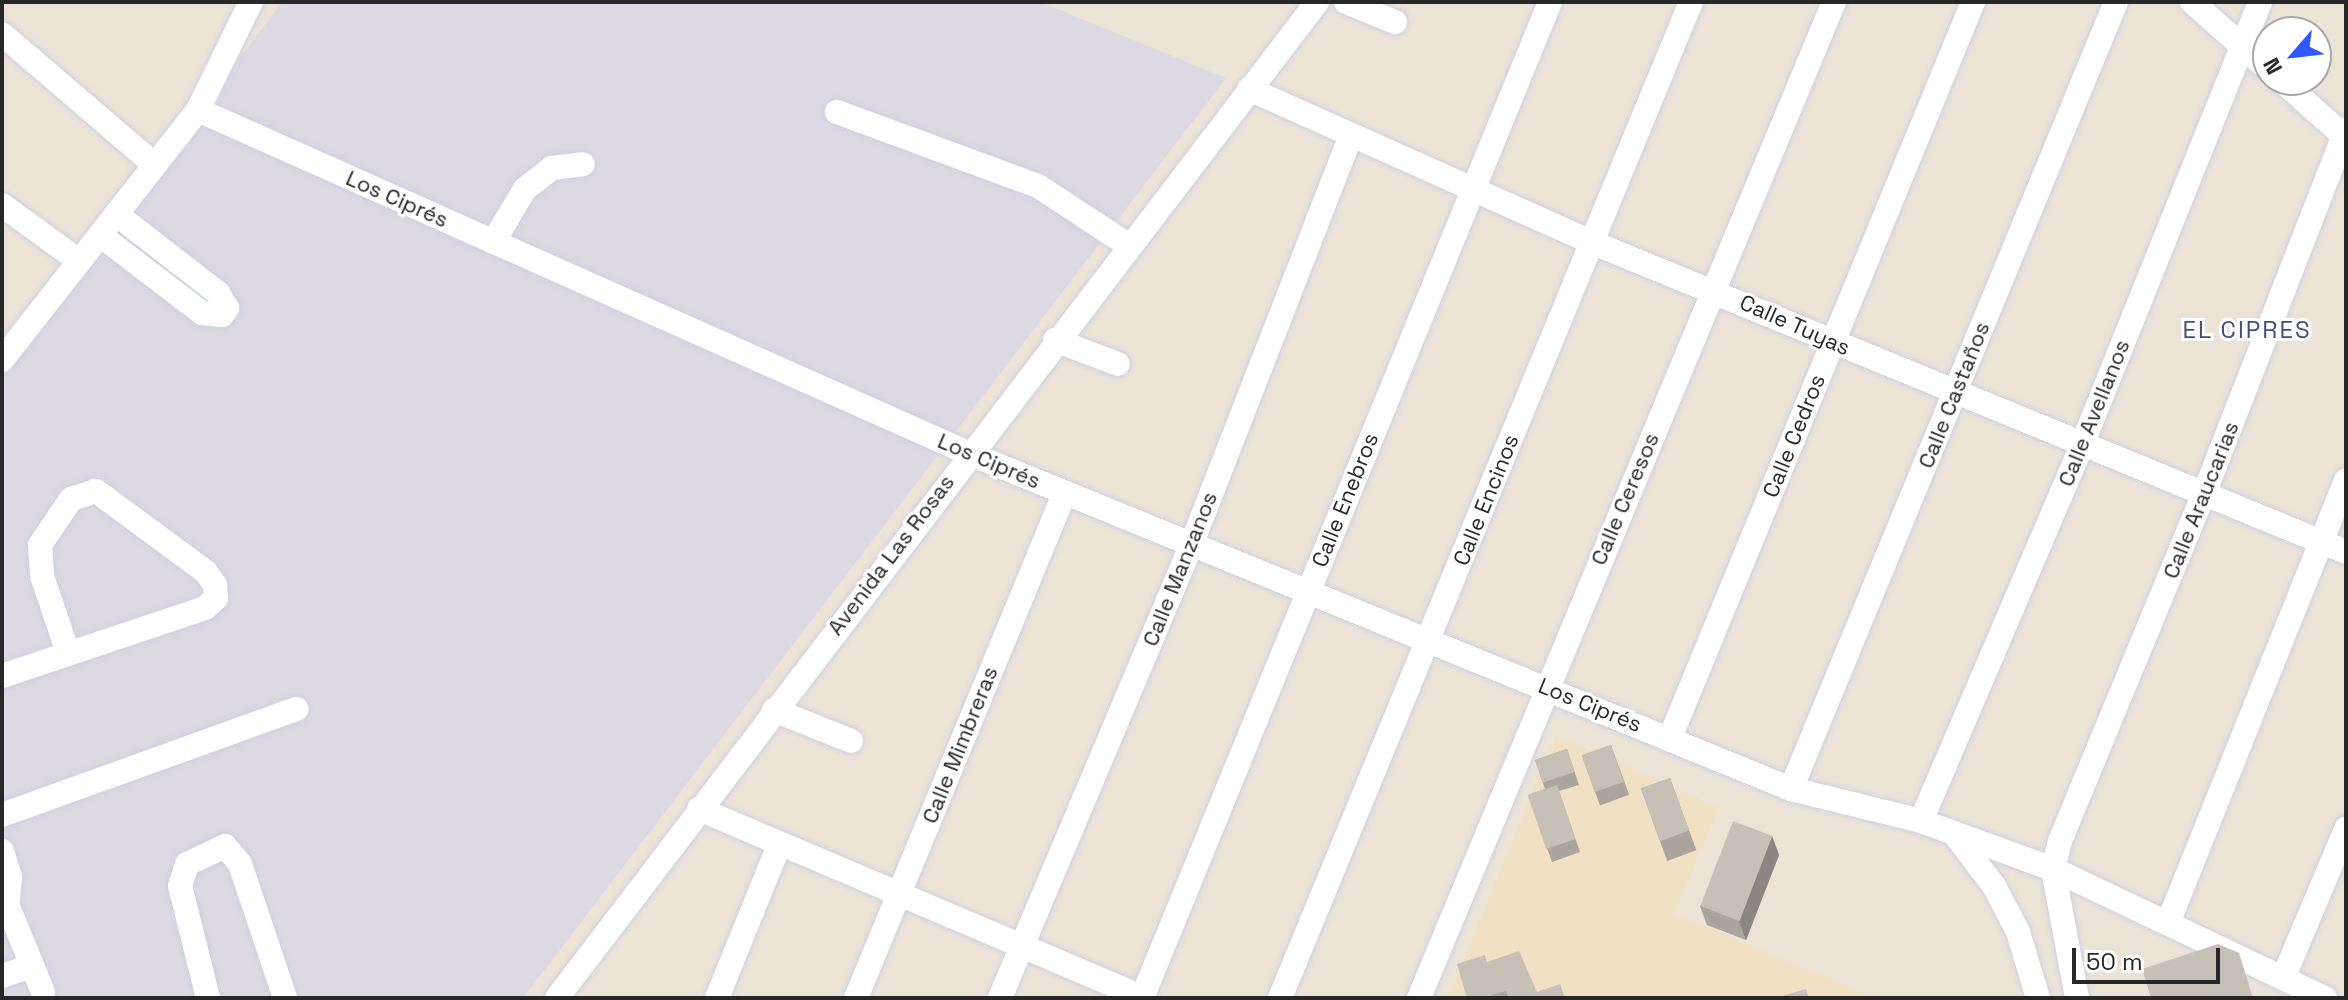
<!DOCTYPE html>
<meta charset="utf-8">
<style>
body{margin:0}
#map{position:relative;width:2348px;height:1000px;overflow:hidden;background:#ece3d7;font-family:"Space Grotesk",sans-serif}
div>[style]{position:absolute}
.industrial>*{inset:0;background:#dcd9e3}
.education>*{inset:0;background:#f0e1c4}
.roads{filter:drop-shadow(0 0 2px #ccd1e2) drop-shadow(0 0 2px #ccd1e2)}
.minor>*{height:24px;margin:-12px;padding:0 12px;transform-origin:12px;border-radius:12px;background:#fff}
.wall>*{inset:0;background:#aba59d;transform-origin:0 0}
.shaded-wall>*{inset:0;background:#8b8680}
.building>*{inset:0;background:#c7c0b7;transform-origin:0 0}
span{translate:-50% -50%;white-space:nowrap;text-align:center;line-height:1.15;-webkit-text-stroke:6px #fff;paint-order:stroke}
.street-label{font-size:22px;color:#272727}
.neighbourhood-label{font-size:24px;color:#444e7b;letter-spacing:2px}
.frame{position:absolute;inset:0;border:4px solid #272727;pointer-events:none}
.north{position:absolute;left:2252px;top:16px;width:80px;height:80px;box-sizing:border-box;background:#fff;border:2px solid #a9a9a9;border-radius:50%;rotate:242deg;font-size:22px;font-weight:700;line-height:32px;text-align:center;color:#272727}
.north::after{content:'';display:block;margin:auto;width:28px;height:36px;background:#3158ff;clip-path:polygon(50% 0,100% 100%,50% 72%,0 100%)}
.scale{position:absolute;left:2072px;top:948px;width:148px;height:36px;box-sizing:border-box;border:4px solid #272727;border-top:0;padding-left:10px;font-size:24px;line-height:28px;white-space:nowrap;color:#272727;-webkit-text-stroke:6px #fff;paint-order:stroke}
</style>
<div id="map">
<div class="industrial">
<div style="clip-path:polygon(283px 2px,1040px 2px,1226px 78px,523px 998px,2px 998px,2px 360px)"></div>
</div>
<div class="education">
<div style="clip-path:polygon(1556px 735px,1719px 807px,1674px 914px,1877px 998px,1448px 998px)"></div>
</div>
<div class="roads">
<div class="minor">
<div style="left:1346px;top:2px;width:53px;rotate:22.2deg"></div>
<div style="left:2192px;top:2px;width:101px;rotate:41.4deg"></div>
<div style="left:2px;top:34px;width:201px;rotate:40.6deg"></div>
<div style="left:2281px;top:80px;width:87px;rotate:41.7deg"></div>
<div style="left:1249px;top:89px;width:375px;rotate:24.1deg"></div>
<div style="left:1591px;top:242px;width:816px;rotate:22.32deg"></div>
<div style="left:198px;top:110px;width:843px;rotate:24.01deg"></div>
<div style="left:968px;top:453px;width:889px;rotate:22.21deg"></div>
<div style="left:1791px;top:789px;width:134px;rotate:13.8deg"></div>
<div style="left:1921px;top:821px;width:140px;rotate:20deg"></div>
<div style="left:2053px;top:869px;width:301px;rotate:25.4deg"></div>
<div style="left:837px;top:112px;width:214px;rotate:20.2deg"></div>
<div style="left:1038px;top:186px;width:108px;rotate:33.2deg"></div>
<div style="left:2px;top:205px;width:95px;rotate:36deg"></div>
<div style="left:100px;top:235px;width:128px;rotate:37.4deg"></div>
<div style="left:202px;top:313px;width:20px;rotate:6deg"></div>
<div style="left:222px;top:315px;width:9px;rotate:-54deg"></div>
<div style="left:227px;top:308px;width:17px;rotate:-121deg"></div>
<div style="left:218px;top:293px;width:129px;rotate:-142.2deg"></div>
<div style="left:493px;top:242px;width:62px;rotate:-58.9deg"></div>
<div style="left:525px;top:189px;width:34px;rotate:-38deg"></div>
<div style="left:552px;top:168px;width:31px;rotate:-7deg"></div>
<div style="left:1055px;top:340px;width:67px;rotate:20.9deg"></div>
<div style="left:2px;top:360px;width:318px;rotate:-51.9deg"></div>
<div style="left:198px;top:110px;width:120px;rotate:-63.9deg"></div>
<div style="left:2px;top:676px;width:214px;rotate:-18.5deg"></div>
<div style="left:205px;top:608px;width:15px;rotate:-42deg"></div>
<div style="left:216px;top:598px;width:13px;rotate:-94deg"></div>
<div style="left:215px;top:585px;width:16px;rotate:-125deg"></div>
<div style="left:206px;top:572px;width:137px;rotate:-143.6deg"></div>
<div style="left:96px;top:491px;width:26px;rotate:162deg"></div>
<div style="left:71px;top:499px;width:55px;rotate:124deg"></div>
<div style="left:40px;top:545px;width:31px;rotate:86deg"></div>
<div style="left:42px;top:576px;width:81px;rotate:71.3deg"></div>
<div style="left:774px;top:710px;width:83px;rotate:21.9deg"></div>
<div style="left:1670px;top:738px;width:796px;rotate:-67.62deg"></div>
<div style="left:1791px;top:789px;width:851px;rotate:-67.56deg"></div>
<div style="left:699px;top:809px;width:483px;rotate:23deg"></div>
<div style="left:2px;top:815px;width:313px;rotate:-19.8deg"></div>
<div style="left:1921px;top:821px;width:409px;rotate:-66.8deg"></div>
<div style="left:2082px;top:445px;width:477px;rotate:-68.1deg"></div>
<div style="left:1956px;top:836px;width:63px;rotate:52.8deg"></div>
<div style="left:1994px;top:886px;width:52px;rotate:62.4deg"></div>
<div style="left:2018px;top:932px;width:69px;rotate:73.1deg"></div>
<div style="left:2px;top:851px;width:27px;rotate:73deg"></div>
<div style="left:10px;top:877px;width:22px;rotate:95deg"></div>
<div style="left:2px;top:892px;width:108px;rotate:67.7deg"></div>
<div style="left:2168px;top:923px;width:477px;rotate:-68.1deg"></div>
<div style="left:2px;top:976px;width:31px;rotate:-19deg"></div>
<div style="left:2284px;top:976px;width:160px;rotate:-67.1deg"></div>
<div style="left:208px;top:998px;width:115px;rotate:-104deg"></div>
<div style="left:180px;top:886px;width:23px;rotate:-72deg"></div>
<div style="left:187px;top:864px;width:42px;rotate:-25.3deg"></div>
<div style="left:225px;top:846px;width:23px;rotate:50deg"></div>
<div style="left:240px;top:864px;width:141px;rotate:71.4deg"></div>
<div style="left:557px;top:998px;width:1253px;rotate:-52.65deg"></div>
<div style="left:717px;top:998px;width:165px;rotate:-67.9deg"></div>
<div style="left:856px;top:998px;width:547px;rotate:-67.56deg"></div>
<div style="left:1000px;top:998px;width:494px;rotate:-67.1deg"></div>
<div style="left:1192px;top:543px;width:437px;rotate:-68.7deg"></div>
<div style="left:1142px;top:998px;width:1076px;rotate:-67.72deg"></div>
<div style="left:1280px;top:998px;width:1077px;rotate:-67.58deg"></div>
<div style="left:1419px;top:998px;width:1079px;rotate:-67.38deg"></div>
<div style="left:2077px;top:998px;width:131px;rotate:-100.5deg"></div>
<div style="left:2053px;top:869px;width:29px;rotate:-76deg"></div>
<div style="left:2060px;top:841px;width:376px;rotate:-67.5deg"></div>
<div style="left:2204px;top:494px;width:391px;rotate:-68.7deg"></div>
</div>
</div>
<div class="wall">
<div style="left:1611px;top:745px;width:53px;height:31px;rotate:70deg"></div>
<div style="clip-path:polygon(1567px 749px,1579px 785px,1559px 791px,1580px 852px,1552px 862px,1528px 795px,1545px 789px,1535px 760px)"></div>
<div style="left:1670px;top:778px;width:77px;height:31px;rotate:70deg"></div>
<div style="clip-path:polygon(1772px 836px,1779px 855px,1746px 940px,1707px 925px,1700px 906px)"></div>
<div style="clip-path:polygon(1488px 962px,1537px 992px,1565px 998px,1467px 998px)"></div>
</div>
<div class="shaded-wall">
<div style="clip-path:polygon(1772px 836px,1779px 855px,1746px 940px,1739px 921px)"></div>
</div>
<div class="building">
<div style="left:1611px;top:745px;width:39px;height:31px;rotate:71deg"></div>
<div style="left:1567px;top:749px;width:24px;height:34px;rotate:71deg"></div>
<div style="left:1670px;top:778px;width:56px;height:31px;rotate:70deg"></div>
<div style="left:1557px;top:785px;width:57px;height:31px;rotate:71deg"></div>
<div style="left:1733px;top:821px;width:42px;height:91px;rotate:21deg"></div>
<div style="clip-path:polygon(2218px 944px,2239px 953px,2253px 998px,2151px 998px,2142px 969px)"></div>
<div style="clip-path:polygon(1519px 951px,1537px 992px,1560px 984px,1565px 998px,1508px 998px,1506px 991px,1483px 998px,1467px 998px,1457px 964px,1485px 955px,1487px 962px)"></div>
<div style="clip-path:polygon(1806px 989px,1809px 998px,1780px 998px,1779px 997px)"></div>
</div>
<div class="street-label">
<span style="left:397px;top:199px;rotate:24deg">Los Ciprés</span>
<span style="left:1795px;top:325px;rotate:24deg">Calle Tuyas</span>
<span style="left:1954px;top:395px;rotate:-68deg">Calle Castaños</span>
<span style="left:2094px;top:413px;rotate:-68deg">Calle Avellanos</span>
<span style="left:1794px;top:436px;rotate:-68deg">Calle Cedros</span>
<span style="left:989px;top:461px;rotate:23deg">Los Ciprés</span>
<span style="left:1625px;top:499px;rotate:-67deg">Calle Ceresos</span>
<span style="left:1345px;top:500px;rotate:-68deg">Calle Enebros</span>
<span style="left:1486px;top:500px;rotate:-68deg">Calle Encinos</span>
<span style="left:2201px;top:500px;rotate:-68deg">Calle Araucarias</span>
<span style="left:891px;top:555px;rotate:-53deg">Avenida Las Rosas</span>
<span style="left:1180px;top:569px;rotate:-68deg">Calle Manzanos</span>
<span style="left:1590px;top:705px;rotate:22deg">Los Ciprés</span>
<span style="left:960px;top:745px;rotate:-68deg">Calle Mimbreras</span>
</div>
<div class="neighbourhood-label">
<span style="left:2247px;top:330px">EL CIPRES</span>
</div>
<div class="frame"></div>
<div class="north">N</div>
<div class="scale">50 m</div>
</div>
